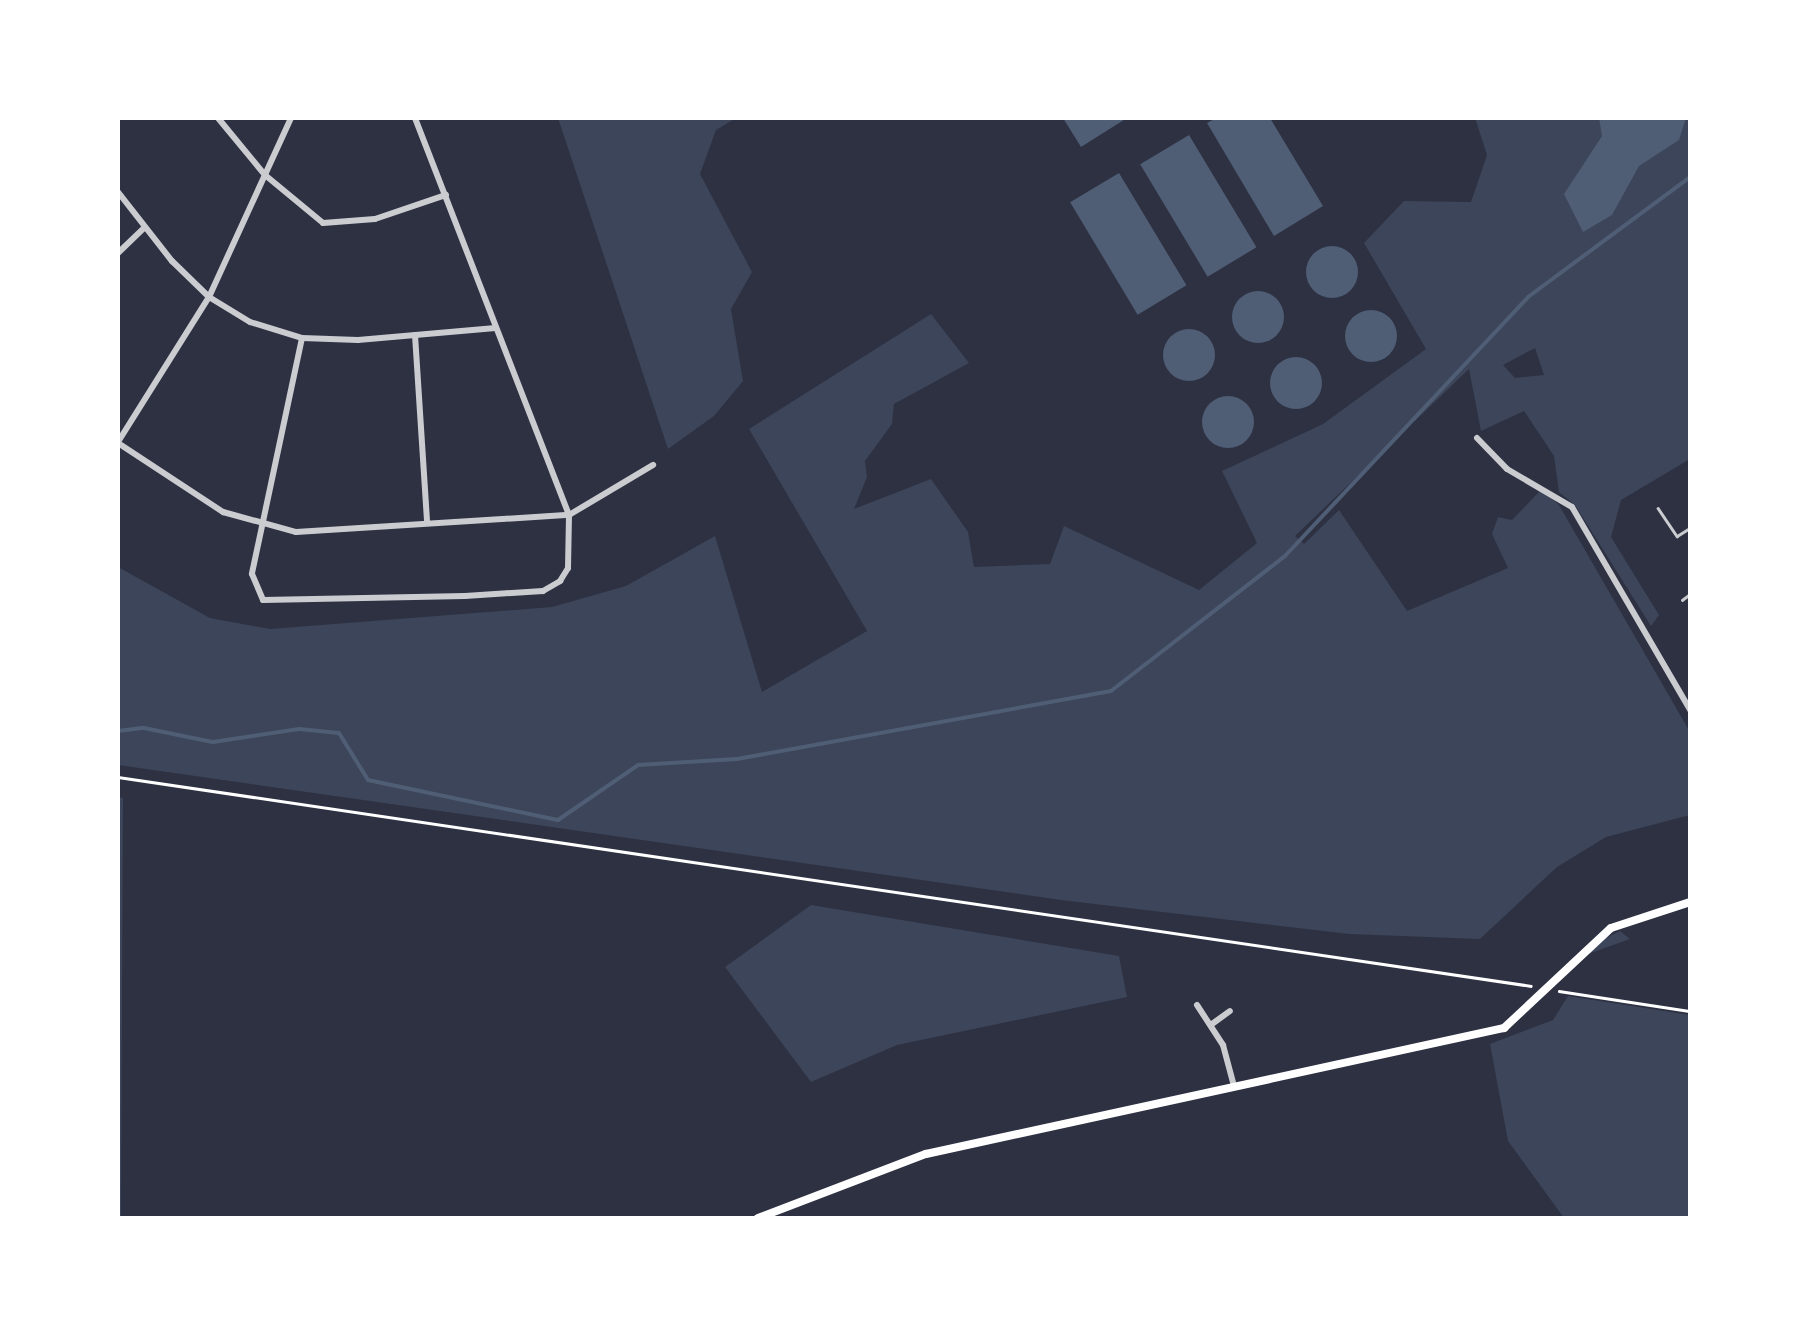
<!DOCTYPE html>
<style>
body{margin:0}
#map{position:relative;width:1808px;height:1336px;overflow:hidden;background:#2d3142;font-family:"Times New Roman",serif}
div>[style]{position:absolute}
.green>*{inset:0;background:#3c4559}
.water>*{inset:0;background:#4f5d75;transform-origin:0 0}
.round{border-radius:50%}
.stream>*{height:4px;margin:-2px;padding:0 2px;transform-origin:2px;border-radius:2px;background:#4f5d75}
.path>*{height:2.5px;margin:-1.25px;padding:0 1.25px;transform-origin:1.25px;border-radius:1.25px;background:#fff}
.service>*{height:2.5px;margin:-1.25px;padding:0 1.25px;transform-origin:1.25px;border-radius:1.25px;background:#caccd0}
.minor>*{height:6px;margin:-3px;padding:0 3px;transform-origin:3px;border-radius:3px;background:#caccd0}
.secondary>*{height:8px;margin:-4px;padding:0 4px;transform-origin:4px;border-radius:4px;background:#fff}
span{translate:-50% -50%;white-space:nowrap;text-align:center;line-height:1.15;-webkit-text-stroke:10px #fff;paint-order:stroke}
.frame{position:absolute;inset:0;border:120px solid #fff;pointer-events:none}
</style>
<div id="map">
<div class="green">
<div style="clip-path:polygon(558px 118px,736px 118px,716px 130px,700px 174px,752px 272px,731px 309px,743px 381px,714px 416px,668px 449px)"></div>
<div style="clip-path:polygon(evenodd,1475px 118px,1690px 118px,1690px 459px,1621px 500px,1611px 537px,1659px 615px,1651px 626px,1575px 505px,1559px 492px,1554px 456px,1524px 411px,1481px 431px,1469px 369px,1295px 536px,1304px 544px,1339px 510px,1407px 611px,1508px 568px,1492px 534px,1498px 517px,1512px 520px,1542px 489px,1559px 505px,1690px 732px,1690px 815px,1606px 837px,1557px 867px,1480px 939px,1349px 934px,1061px 900px,118px 765px,118px 567px,210px 618px,270px 629px,552px 607px,626px 586px,715px 536px,762px 692px,867px 631px,749px 429px,931px 314px,969px 363px,894px 404px,892px 424px,865px 461px,867px 477px,854px 509px,931px 479px,968px 532px,974px 567px,1050px 564px,1064px 526px,1199px 590px,1257px 543px,1222px 471px,1323px 424px,1426px 349px,1364px 243px,1404px 201px,1471px 202px,1487px 155px,1475px 118px,1535px 348px,1544px 375px,1515px 378px,1503px 365px,1535px 348px)"></div>
<div style="clip-path:polygon(118px 797px,123px 798px,121px 1218px,118px 1218px)"></div>
<div style="clip-path:polygon(811px 905px,1119px 956px,1127px 997px,897px 1045px,811px 1082px,725px 967px)"></div>
<div style="clip-path:polygon(1620px 931px,1630px 939px,1577px 958px,1604px 939px)"></div>
<div style="clip-path:polygon(1568px 996px,1690px 1015px,1690px 1218px,1564px 1218px,1508px 1141px,1490px 1044px,1553px 1020px)"></div>
</div>
<div class="water">
<div style="clip-path:polygon(1063px 118px,1127px 118px,1081px 147px)"></div>
<div style="clip-path:polygon(1216px 118px,1270px 118px,1323px 206px,1274px 236px,1207px 123px)"></div>
<div style="clip-path:polygon(1599px 118px,1686px 118px,1679px 140px,1639px 166px,1612px 215px,1583px 232px,1564px 194px,1602px 136px)"></div>
<div style="left:1189px;top:135px;width:131px;height:57px;rotate:59deg"></div>
<div style="left:1119px;top:173px;width:131px;height:57px;rotate:59deg"></div>
<div class="round" style="left:1306px;top:246px;width:52px;height:52px"></div>
<div class="round" style="left:1232px;top:291px;width:52px;height:52px"></div>
<div class="round" style="left:1345px;top:310px;width:52px;height:52px"></div>
<div class="round" style="left:1163px;top:329px;width:52px;height:52px"></div>
<div class="round" style="left:1270px;top:357px;width:52px;height:52px"></div>
<div class="round" style="left:1202px;top:396px;width:52px;height:52px"></div>
</div>
<div class="stream">
<div style="left:118px;top:731px;width:26px;rotate:-7deg"></div>
<div style="left:144px;top:728px;width:70px;rotate:11.5deg"></div>
<div style="left:213px;top:742px;width:87px;rotate:-8.6deg"></div>
<div style="left:299px;top:729px;width:40px;rotate:5.7deg"></div>
<div style="left:339px;top:733px;width:55px;rotate:58.3deg"></div>
<div style="left:368px;top:780px;width:194px;rotate:11.9deg"></div>
<div style="left:558px;top:820px;width:97px;rotate:-34.5deg"></div>
<div style="left:638px;top:765px;width:99px;rotate:-3.5deg"></div>
<div style="left:737px;top:759px;width:380px;rotate:-10.3deg"></div>
<div style="left:1111px;top:691px;width:220px;rotate:-37.8deg"></div>
<div style="left:1285px;top:556px;width:355px;rotate:-46.8deg"></div>
<div style="left:1528px;top:297px;width:202px;rotate:-36.5deg"></div>
</div>
<div class="path">
<div style="left:118px;top:777px;width:1428px;rotate:8.41deg"></div>
<div style="left:1559px;top:991px;width:133px;rotate:8.7deg"></div>
</div>
<div class="service">
<div style="left:1658px;top:508px;width:34px;rotate:56deg"></div>
<div style="left:1677px;top:536px;width:15px;rotate:-32deg"></div>
<div style="left:1682px;top:600px;width:10px;rotate:-37deg"></div>
</div>
<div class="minor">
<div style="left:218px;top:118px;width:74px;rotate:50.5deg"></div>
<div style="left:265px;top:175px;width:75px;rotate:39.6deg"></div>
<div style="left:323px;top:223px;width:52px;rotate:-4.4deg"></div>
<div style="left:375px;top:219px;width:75px;rotate:-18.7deg"></div>
<div style="left:118px;top:192px;width:88px;rotate:52deg"></div>
<div style="left:172px;top:261px;width:52px;rotate:44.2deg"></div>
<div style="left:209px;top:297px;width:48px;rotate:31.4deg"></div>
<div style="left:250px;top:322px;width:54px;rotate:17.1deg"></div>
<div style="left:302px;top:338px;width:56px;rotate:2deg"></div>
<div style="left:358px;top:340px;width:138px;rotate:-5deg"></div>
<div style="left:118px;top:253px;width:37px;rotate:-44deg"></div>
<div style="left:415px;top:335px;width:188px;rotate:86.3deg"></div>
<div style="left:302px;top:338px;width:241px;rotate:102deg"></div>
<div style="left:252px;top:574px;width:28px;rotate:67deg"></div>
<div style="left:263px;top:600px;width:202px;rotate:-1.1deg"></div>
<div style="left:465px;top:596px;width:78px;rotate:-3.7deg"></div>
<div style="left:543px;top:591px;width:20px;rotate:-30deg"></div>
<div style="left:560px;top:581px;width:15px;rotate:-58deg"></div>
<div style="left:568px;top:568px;width:53px;rotate:-88.9deg"></div>
<div style="left:569px;top:515px;width:426px;rotate:-111.2deg"></div>
<div style="left:1477px;top:438px;width:43px;rotate:45.9deg"></div>
<div style="left:1507px;top:469px;width:75px;rotate:30.3deg"></div>
<div style="left:1572px;top:507px;width:235px;rotate:59.8deg"></div>
<div style="left:118px;top:442px;width:171px;rotate:-57.9deg"></div>
<div style="left:209px;top:297px;width:197px;rotate:-65.4deg"></div>
<div style="left:118px;top:443px;width:126px;rotate:33.3deg"></div>
<div style="left:223px;top:512px;width:76px;rotate:15.3deg"></div>
<div style="left:296px;top:532px;width:274px;rotate:-3.6deg"></div>
<div style="left:569px;top:515px;width:98px;rotate:-30.8deg"></div>
<div style="left:1197px;top:1005px;width:48px;rotate:57deg"></div>
<div style="left:1223px;top:1045px;width:39px;rotate:75deg"></div>
<div style="left:1212px;top:1024px;width:22px;rotate:-36deg"></div>
</div>
<div class="secondary">
<div style="left:758px;top:1218px;width:180px;rotate:-20.9deg"></div>
<div style="left:926px;top:1154px;width:592px;rotate:-12.3deg"></div>
<div style="left:1504px;top:1028px;width:146px;rotate:-43.1deg"></div>
<div style="left:1611px;top:928px;width:83px;rotate:-18.2deg"></div>
</div>
<div class="frame"></div>
</div>
